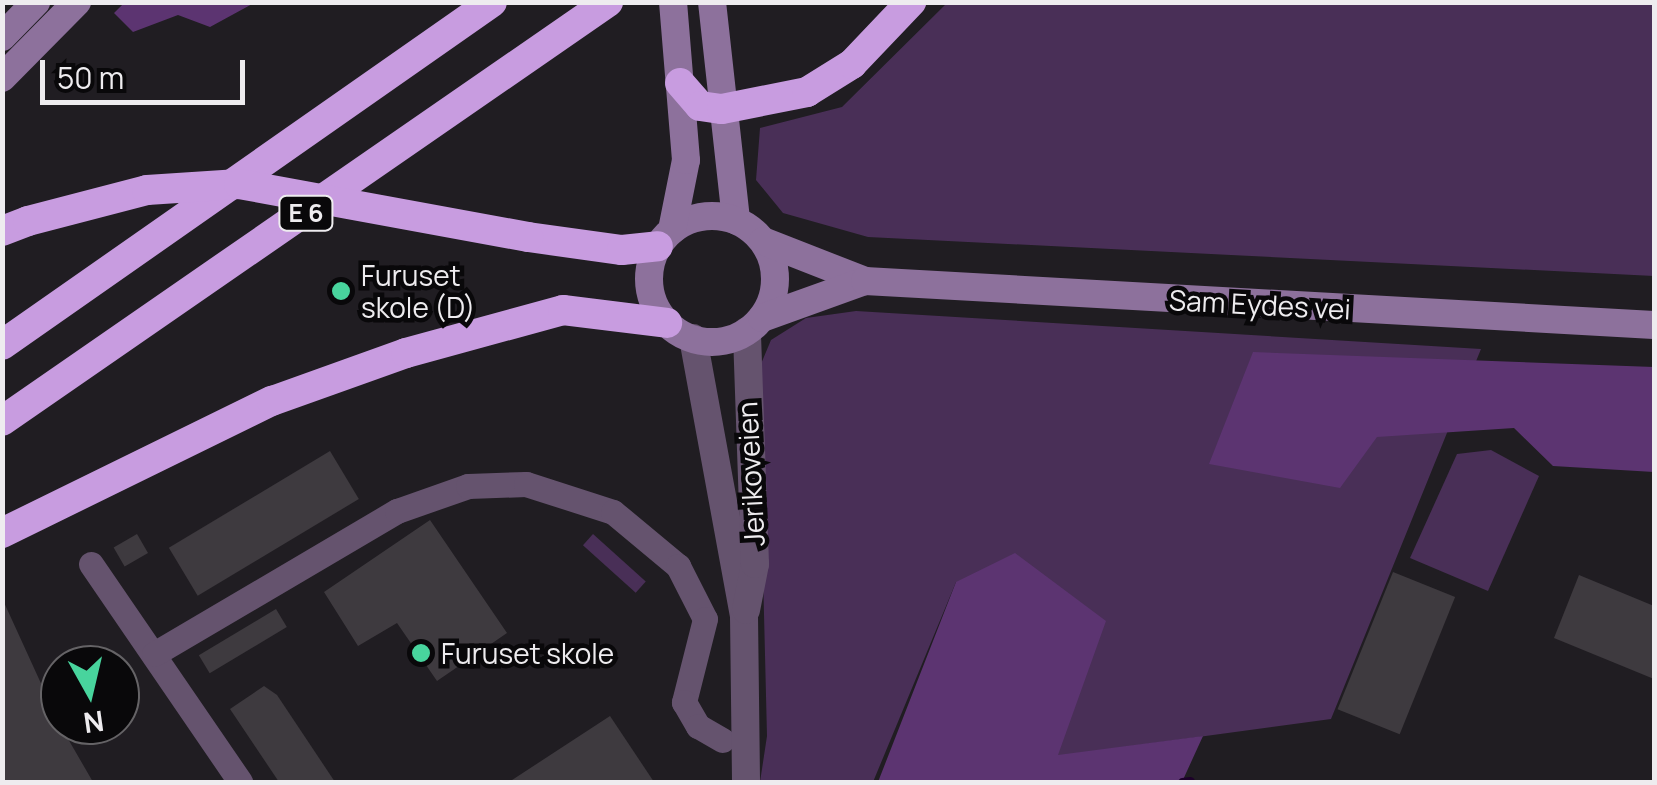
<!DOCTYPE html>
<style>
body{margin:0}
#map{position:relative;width:1657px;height:785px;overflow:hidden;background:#201d22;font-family:Manrope,sans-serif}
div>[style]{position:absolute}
.green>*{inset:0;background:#492f57;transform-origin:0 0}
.forest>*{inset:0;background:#5c3471}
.stream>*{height:9px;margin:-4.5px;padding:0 4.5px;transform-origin:4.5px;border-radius:4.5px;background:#1d012a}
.building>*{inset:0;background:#3e3a3f;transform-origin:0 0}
.minor>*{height:25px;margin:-12.5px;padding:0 12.5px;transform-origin:12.5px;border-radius:12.5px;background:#65536e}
.tertiary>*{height:28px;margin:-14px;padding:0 14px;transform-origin:14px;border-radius:14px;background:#65536e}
.secondary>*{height:28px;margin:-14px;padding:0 14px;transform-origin:14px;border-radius:14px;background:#8d719c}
.secondary>.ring{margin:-14px;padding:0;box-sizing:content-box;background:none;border:28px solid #8d719c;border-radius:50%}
.motorway>*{height:30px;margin:-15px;padding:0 15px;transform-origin:15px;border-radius:15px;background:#c89ce0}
.motorway-bridge>*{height:30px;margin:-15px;padding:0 15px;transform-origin:15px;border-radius:15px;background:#c89ce0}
.dots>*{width:28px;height:28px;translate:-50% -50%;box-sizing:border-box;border:5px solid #09080a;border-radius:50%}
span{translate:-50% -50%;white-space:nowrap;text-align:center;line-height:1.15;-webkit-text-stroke:9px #09080a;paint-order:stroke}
.shield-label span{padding:2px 8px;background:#09080a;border:2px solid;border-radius:8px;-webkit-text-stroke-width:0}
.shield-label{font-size:25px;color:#eeecef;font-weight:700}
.poi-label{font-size:28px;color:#eeecef}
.left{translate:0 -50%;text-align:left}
.street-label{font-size:28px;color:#eeecef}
.frame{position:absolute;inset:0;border:5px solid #eeecef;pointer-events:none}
.north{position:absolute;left:40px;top:645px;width:100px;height:100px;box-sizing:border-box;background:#09080a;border:2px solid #656366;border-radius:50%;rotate:172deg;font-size:28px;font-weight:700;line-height:40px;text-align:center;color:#eeecef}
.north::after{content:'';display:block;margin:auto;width:35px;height:45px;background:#48d49d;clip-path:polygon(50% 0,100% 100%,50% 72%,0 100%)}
.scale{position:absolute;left:40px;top:60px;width:205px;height:45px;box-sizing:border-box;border:5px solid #eeecef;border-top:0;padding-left:12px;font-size:30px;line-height:35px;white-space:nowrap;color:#eeecef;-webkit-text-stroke:8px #09080a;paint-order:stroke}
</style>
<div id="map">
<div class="green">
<div style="clip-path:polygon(947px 3px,1654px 3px,1654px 276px,868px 237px,783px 213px,756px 180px,760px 128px,842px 107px)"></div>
<div style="clip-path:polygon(856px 311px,1481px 349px,1331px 719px,1058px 756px,956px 582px,873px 782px,760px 782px,767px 736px,758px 371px,771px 340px,806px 318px)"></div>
<div style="clip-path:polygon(1491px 450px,1539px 476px,1488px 591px,1410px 558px,1457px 454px)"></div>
<div style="left:593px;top:534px;width:71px;height:15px;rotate:42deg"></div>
</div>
<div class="forest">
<div style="clip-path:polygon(124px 3px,124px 2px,254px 3px,210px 27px,178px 15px,133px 32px,114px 13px)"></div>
<div style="clip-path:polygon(1253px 352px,1654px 367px,1654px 472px,1553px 466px,1514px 428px,1377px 437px,1340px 488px,1209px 464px)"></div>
<div style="clip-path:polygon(1015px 553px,1106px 621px,1058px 755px,1203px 736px,1182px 782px,878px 782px,956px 582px)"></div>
</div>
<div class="stream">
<div style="left:1182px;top:782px;width:8px;rotate:-7deg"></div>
</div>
<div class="building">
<div style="left:330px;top:451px;width:56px;height:188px;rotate:59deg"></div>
<div style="clip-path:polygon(430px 520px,507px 633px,437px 681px,397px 623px,358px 646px,324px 592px)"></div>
<div style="left:137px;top:534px;width:22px;height:27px;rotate:60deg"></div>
<div style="left:1393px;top:572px;width:67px;height:148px;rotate:22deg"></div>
<div style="clip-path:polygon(1579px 575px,1654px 606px,1654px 679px,1554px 638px)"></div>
<div style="clip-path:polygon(2px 598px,60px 725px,93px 782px,2px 782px)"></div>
<div style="left:276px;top:609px;width:21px;height:90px;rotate:59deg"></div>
<div style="clip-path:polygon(264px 686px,277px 695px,335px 782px,279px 782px,230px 709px)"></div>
<div style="clip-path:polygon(610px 716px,654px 782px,509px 782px)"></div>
</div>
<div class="minor">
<div style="left:91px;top:564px;width:264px;rotate:55.6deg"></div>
<div style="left:154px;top:654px;width:282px;rotate:-30.5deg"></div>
<div style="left:397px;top:511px;width:75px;rotate:-19.4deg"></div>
<div style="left:468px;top:486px;width:58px;rotate:-2deg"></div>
<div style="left:526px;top:484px;width:91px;rotate:17.8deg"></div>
<div style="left:613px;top:512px;width:85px;rotate:39.7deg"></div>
<div style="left:678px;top:566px;width:59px;rotate:63deg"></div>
<div style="left:705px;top:619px;width:86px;rotate:104.2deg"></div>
<div style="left:684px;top:702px;width:28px;rotate:60deg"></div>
<div style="left:698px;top:726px;width:28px;rotate:30deg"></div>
</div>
<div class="tertiary">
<div style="left:693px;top:338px;width:283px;rotate:79.6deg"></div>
<div style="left:744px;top:616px;width:166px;rotate:89.3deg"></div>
<div style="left:746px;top:610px;width:47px;rotate:-78.9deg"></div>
<div style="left:755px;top:564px;width:233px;rotate:-92deg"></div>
</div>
<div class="secondary">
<div style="left:712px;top:2px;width:220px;rotate:83.7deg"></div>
<div style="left:2px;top:37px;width:49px;rotate:-45.8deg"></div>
<div style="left:2px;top:78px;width:107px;rotate:-45.4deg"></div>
<div class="ring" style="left:649px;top:216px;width:98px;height:98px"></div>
<div style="left:672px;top:230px;width:71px;rotate:-78.7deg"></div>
<div style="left:686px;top:160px;width:159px;rotate:-94.7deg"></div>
<div style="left:763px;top:241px;width:110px;rotate:21.4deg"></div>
<div style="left:762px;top:318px;width:109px;rotate:-19.8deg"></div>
<div style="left:865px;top:281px;width:790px;rotate:3.19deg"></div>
</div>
<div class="motorway">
<div style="left:680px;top:83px;width:30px;rotate:49deg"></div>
<div style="left:700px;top:106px;width:22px;rotate:8deg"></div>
<div style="left:722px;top:109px;width:87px;rotate:-11.3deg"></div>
<div style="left:807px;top:92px;width:53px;rotate:-31.9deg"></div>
<div style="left:852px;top:64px;width:86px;rotate:-46.4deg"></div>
<div style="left:2px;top:231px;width:28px;rotate:-21deg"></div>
<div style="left:528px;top:237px;width:95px;rotate:7.9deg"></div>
<div style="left:622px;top:250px;width:36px;rotate:-6deg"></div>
<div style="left:2px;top:345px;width:598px;rotate:-34.99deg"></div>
<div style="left:2px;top:421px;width:737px;rotate:-34.66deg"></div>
<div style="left:2px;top:533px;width:301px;rotate:-26.1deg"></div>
<div style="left:272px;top:401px;width:142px;rotate:-19.7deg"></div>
<div style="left:406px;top:353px;width:163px;rotate:-15.3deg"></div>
<div style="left:563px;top:310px;width:105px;rotate:7.1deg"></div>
</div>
<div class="motorway-bridge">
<div style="left:28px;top:221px;width:123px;rotate:-14.6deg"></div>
<div style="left:147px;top:190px;width:92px;rotate:-3.7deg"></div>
<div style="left:239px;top:184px;width:294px;rotate:10.4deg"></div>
</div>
<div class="dots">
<div style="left:341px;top:291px;background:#48d49d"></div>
<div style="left:421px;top:653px;background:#48d49d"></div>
</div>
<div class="shield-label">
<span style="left:306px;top:213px">E 6</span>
</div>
<div class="poi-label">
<span class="left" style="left:361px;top:291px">Furuset<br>skole (D)</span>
<span class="left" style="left:441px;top:653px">Furuset skole</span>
</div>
<div class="street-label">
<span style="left:1260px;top:304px;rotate:3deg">Sam Eydes vei</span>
<span style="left:750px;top:474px;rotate:-93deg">Jerikoveien</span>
</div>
<div class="frame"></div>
<div class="north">N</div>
<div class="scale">50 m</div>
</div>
